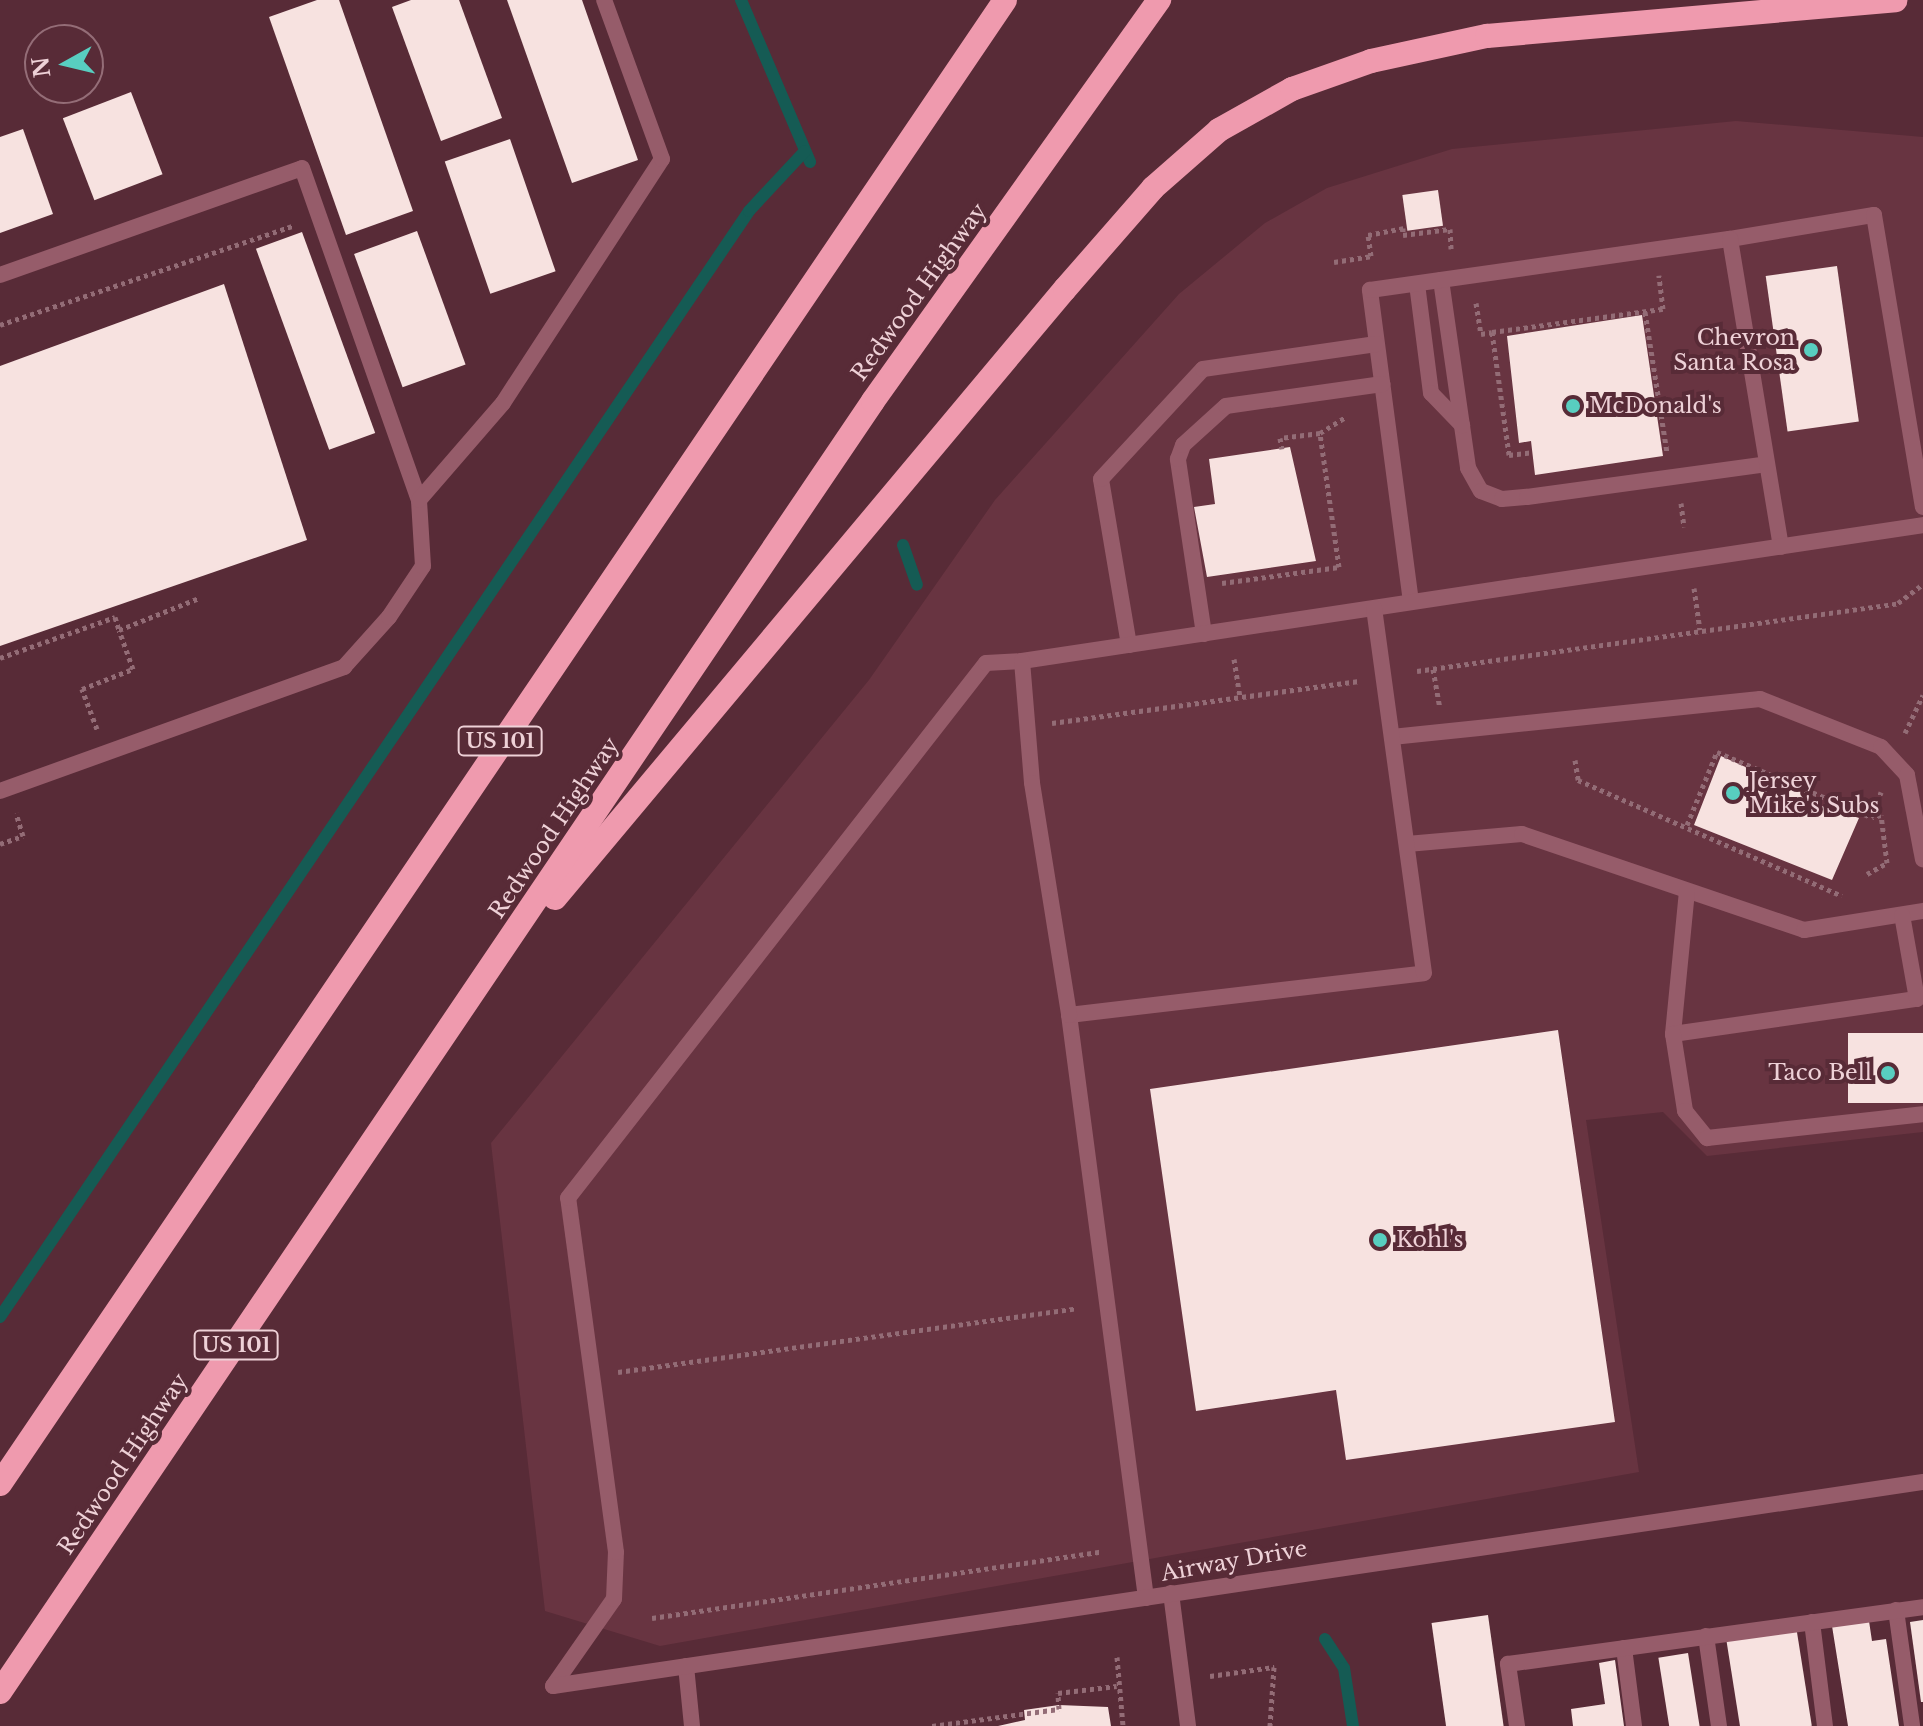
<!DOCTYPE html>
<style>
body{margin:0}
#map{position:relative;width:1923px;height:1726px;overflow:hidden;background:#582b37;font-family:"Libre Baskerville",serif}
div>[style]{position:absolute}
.built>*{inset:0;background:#683441}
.stream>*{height:12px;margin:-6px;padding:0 6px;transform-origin:6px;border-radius:6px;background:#155b54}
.building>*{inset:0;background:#f7e2e0;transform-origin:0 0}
.path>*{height:5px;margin-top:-2.5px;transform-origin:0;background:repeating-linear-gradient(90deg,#936c76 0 4px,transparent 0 8px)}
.service>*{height:16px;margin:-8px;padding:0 8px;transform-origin:8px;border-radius:8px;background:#965c6a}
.minor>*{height:16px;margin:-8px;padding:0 8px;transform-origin:8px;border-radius:8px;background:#965c6a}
.motorway>*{height:24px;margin:-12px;padding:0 12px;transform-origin:12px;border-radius:12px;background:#ef9aae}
.dots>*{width:22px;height:22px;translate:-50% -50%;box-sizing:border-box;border:4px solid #582b37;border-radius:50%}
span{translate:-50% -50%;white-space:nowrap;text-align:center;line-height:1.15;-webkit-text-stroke:8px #582b37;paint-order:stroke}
.shield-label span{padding:2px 6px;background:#582b37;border:2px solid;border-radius:6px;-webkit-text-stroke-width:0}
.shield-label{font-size:20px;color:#eed1d7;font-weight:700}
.street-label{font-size:22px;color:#eed1d7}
.poi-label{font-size:22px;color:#eed1d7}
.right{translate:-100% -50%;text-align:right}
.left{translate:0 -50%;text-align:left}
.north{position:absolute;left:24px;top:24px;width:80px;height:80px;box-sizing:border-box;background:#582b37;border:2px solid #946d77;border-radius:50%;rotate:262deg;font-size:22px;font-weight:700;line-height:32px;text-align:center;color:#eed1d7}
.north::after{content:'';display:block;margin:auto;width:28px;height:36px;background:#58cec0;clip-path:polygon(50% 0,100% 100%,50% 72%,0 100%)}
</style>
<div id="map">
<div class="built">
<div style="clip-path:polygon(1736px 121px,1923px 137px,1923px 1132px,1707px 1156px,1663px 1112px,1586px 1120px,1639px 1472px,660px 1646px,545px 1611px,491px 1143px,869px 680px,995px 500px,1179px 294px,1265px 223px,1327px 188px,1452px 149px)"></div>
</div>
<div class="stream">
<div style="left:741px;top:0;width:176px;rotate:66.9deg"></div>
<div style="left:903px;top:545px;width:42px;rotate:70.7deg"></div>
<div style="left:0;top:1317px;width:1336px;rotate:-55.89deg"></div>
<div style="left:749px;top:211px;width:82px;rotate:-47deg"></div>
<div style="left:1325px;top:1639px;width:35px;rotate:57deg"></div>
<div style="left:1344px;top:1668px;width:59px;rotate:81.2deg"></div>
</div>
<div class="building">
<div style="clip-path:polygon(317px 0,339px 0,413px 211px,346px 235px,269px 17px)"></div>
<div style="clip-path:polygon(411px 0,459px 0,502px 118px,441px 141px,392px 7px)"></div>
<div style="clip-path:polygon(507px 0,582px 0,638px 160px,572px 183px)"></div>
<div style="left:131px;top:92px;width:88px;height:73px;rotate:69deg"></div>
<div style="clip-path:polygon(23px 129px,53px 214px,0 233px,0 137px)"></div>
<div style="left:510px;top:139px;width:140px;height:69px;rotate:71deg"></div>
<div style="left:1438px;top:190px;width:36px;height:36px;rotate:82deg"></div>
<div style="left:417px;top:231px;width:142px;height:67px;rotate:70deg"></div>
<div style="left:302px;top:232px;width:214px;height:49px;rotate:70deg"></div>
<div style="left:1837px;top:266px;width:157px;height:72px;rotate:82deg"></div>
<div style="clip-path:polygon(224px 284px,307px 540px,0 646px,0 366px)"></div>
<div style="clip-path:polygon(1642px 315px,1663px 456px,1535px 475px,1531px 441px,1519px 443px,1507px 336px)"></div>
<div style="clip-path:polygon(1290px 447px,1316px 561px,1207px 577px,1194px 507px,1215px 504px,1209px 459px)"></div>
<div style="clip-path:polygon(1721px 756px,1812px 797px,1809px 802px,1859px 818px,1832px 880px,1694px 825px)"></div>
<div style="clip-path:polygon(1558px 1030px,1615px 1422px,1346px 1460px,1336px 1390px,1196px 1411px,1150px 1089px)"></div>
<div style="left:1923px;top:1033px;width:70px;height:75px;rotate:90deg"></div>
<div style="left:1488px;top:1615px;width:112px;height:57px;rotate:82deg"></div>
<div style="clip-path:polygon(1923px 1620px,1923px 1702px,1921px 1702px,1910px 1622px)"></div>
<div style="clip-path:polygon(1869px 1621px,1872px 1641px,1886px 1639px,1899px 1726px,1848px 1726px,1832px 1626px)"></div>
<div style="left:1796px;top:1626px;width:101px;height:71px;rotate:81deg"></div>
<div style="left:1688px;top:1653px;width:74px;height:30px;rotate:81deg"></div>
<div style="clip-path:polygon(1615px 1660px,1624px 1726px,1573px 1726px,1571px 1709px,1605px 1704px,1599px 1663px)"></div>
<div style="clip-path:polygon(1059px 1705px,1108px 1707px,1111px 1726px,998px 1726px,1025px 1720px,1024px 1710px)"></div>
</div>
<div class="path">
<div style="left:1334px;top:262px;width:37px;rotate:-9deg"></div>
<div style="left:1371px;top:256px;width:21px;rotate:-98deg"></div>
<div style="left:1368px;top:235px;width:36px;rotate:-11deg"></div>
<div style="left:1403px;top:228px;width:7px;rotate:90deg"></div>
<div style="left:1403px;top:235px;width:47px;rotate:-7.3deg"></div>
<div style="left:1450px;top:229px;width:20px;rotate:87deg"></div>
<div style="left:1476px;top:303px;width:31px;rotate:81deg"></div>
<div style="left:1481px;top:334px;width:11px;rotate:-10deg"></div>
<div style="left:1492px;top:332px;width:124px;rotate:82.1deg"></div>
<div style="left:1509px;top:455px;width:23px;rotate:-7deg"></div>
<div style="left:1645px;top:312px;width:143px;rotate:81.1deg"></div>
<div style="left:0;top:325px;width:309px;rotate:-18.7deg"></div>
<div style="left:1492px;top:332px;width:173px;rotate:-7.7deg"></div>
<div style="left:1663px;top:309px;width:34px;rotate:-97deg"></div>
<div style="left:1320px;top:433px;width:31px;rotate:-32deg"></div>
<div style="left:1681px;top:503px;width:24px;rotate:83deg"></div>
<div style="left:1222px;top:583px;width:118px;rotate:-7.8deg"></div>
<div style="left:1339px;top:567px;width:135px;rotate:-98.1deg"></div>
<div style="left:1320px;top:433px;width:40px;rotate:172.9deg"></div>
<div style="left:1280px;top:438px;width:11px;rotate:80deg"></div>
<div style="left:1694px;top:588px;width:42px;rotate:81.9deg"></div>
<div style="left:0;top:658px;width:122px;rotate:-19.6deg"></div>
<div style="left:115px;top:617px;width:14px;rotate:73deg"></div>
<div style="left:119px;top:630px;width:86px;rotate:-21.8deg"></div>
<div style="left:1234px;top:659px;width:38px;rotate:81deg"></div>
<div style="left:1433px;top:669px;width:39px;rotate:80deg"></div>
<div style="left:1417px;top:671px;width:486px;rotate:-8deg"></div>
<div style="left:1898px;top:603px;width:31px;rotate:-37deg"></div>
<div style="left:1052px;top:723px;width:310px;rotate:-7.8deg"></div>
<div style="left:97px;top:729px;width:43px;rotate:-110.6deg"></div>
<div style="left:82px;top:689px;width:55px;rotate:-21.4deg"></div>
<div style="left:133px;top:669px;width:41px;rotate:-109.7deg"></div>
<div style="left:1905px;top:733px;width:42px;rotate:-64.7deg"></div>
<div style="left:1575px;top:760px;width:20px;rotate:81deg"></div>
<div style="left:1578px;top:780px;width:288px;rotate:23.7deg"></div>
<div style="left:1687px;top:825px;width:79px;rotate:-67.7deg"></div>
<div style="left:1717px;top:752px;width:167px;rotate:22.9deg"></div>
<div style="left:1871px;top:817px;width:27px;rotate:-68deg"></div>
<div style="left:0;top:844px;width:24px;rotate:-19deg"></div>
<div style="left:23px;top:836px;width:24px;rotate:-107deg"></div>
<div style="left:1867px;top:874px;width:23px;rotate:-29deg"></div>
<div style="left:1887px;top:863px;width:48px;rotate:-97.1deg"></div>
<div style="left:1881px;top:815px;width:9px;rotate:167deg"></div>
<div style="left:618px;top:1372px;width:463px;rotate:-7.9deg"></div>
<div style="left:652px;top:1618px;width:453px;rotate:-8.4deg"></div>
<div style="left:1117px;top:1657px;width:69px;rotate:85deg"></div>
<div style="left:1210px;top:1676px;width:65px;rotate:-8deg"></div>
<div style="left:1274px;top:1667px;width:59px;rotate:93.9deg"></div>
<div style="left:932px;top:1726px;width:128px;rotate:-7.6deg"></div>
<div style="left:1059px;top:1709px;width:16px;rotate:-94deg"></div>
<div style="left:1058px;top:1693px;width:59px;rotate:-6.8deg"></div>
</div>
<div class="service">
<div style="left:1730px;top:239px;width:146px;rotate:-9.5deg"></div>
<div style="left:1874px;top:215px;width:296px;rotate:80.5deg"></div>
<div style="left:0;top:275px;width:320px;rotate:-19.5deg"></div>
<div style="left:302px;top:168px;width:352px;rotate:70.6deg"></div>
<div style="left:1441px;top:280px;width:190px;rotate:81.8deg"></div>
<div style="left:1468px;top:468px;width:26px;rotate:61deg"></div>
<div style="left:1481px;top:491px;width:22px;rotate:21deg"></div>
<div style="left:1502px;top:499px;width:25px;rotate:-5deg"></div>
<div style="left:1527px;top:497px;width:242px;rotate:-7.8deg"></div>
<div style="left:1417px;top:284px;width:110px;rotate:82.7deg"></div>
<div style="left:1431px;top:393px;width:45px;rotate:45.9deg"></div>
<div style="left:1411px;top:602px;width:315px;rotate:-97.5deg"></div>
<div style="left:1370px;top:290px;width:364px;rotate:-8.1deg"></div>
<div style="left:1730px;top:239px;width:312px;rotate:80.6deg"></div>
<div style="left:1204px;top:634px;width:177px;rotate:-98.5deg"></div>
<div style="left:1178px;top:459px;width:15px;rotate:-70deg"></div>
<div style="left:1183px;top:445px;width:58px;rotate:-42.2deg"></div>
<div style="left:1226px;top:406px;width:158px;rotate:-8deg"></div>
<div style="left:1129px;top:645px;width:168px;rotate:-99.6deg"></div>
<div style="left:1101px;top:479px;width:150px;rotate:-47.2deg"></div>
<div style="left:1203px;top:369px;width:175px;rotate:-8.2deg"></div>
<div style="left:1022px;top:661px;width:911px;rotate:-8.58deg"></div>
<div style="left:1392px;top:737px;width:370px;rotate:-5.9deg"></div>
<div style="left:1760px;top:699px;width:130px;rotate:21.6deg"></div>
<div style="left:1881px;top:747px;width:38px;rotate:47deg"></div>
<div style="left:1907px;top:775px;width:86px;rotate:79.3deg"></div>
<div style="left:0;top:791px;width:366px;rotate:-19.8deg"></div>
<div style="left:344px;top:667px;width:67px;rotate:-48deg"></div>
<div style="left:389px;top:617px;width:61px;rotate:-56.3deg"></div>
<div style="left:423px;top:566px;width:66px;rotate:-93.5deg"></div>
<div style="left:419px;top:500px;width:128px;rotate:-49.1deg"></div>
<div style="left:503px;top:403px;width:291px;rotate:-56.9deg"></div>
<div style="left:662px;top:159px;width:169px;rotate:-110deg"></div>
<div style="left:1407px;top:844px;width:115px;rotate:-5deg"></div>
<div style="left:1522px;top:834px;width:298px;rotate:18.8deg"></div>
<div style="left:1804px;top:930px;width:121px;rotate:-9.1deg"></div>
<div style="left:1687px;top:891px;width:144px;rotate:95.6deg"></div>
<div style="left:1673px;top:1034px;width:246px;rotate:-8.2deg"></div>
<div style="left:1917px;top:999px;width:85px;rotate:-100.1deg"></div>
<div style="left:1673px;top:1034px;width:78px;rotate:81.1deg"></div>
<div style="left:1685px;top:1111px;width:35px;rotate:51deg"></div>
<div style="left:1707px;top:1138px;width:217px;rotate:-6.3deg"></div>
<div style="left:1171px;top:1593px;width:134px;rotate:82.7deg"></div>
<div style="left:1146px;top:1598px;width:588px;rotate:-97.52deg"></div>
<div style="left:1069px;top:1015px;width:357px;rotate:-6.7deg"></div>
<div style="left:1424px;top:973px;width:368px;rotate:-97.8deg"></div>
<div style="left:1896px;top:1610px;width:117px;rotate:82.1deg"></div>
<div style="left:1812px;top:1622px;width:105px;rotate:82.9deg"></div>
<div style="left:1706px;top:1636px;width:91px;rotate:81.8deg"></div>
<div style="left:1624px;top:1648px;width:79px;rotate:82.7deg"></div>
<div style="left:686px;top:1666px;width:60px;rotate:84.3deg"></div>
<div style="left:553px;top:1686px;width:106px;rotate:-55deg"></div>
<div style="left:614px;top:1599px;width:47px;rotate:-87.6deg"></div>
<div style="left:616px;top:1552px;width:357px;rotate:-97.7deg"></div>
<div style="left:568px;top:1198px;width:679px;rotate:-52deg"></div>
<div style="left:986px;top:663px;width:36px;rotate:-3deg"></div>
<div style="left:1022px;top:661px;width:122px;rotate:85.3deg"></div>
<div style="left:1032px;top:783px;width:235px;rotate:80.9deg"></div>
<div style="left:1517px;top:1726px;width:63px;rotate:-98.3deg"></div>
<div style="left:1508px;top:1664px;width:419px;rotate:-7.8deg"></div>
</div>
<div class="minor">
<div style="left:553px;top:1686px;width:1385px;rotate:-8.47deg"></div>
</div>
<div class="motorway">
<div style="left:555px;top:898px;width:794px;rotate:-50.06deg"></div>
<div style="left:1065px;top:289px;width:134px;rotate:-48.9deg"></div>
<div style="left:1153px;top:188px;width:88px;rotate:-41.3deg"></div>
<div style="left:1219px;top:130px;width:84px;rotate:-29.3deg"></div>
<div style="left:1292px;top:89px;width:84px;rotate:-19.5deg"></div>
<div style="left:1371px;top:61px;width:119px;rotate:-12.2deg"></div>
<div style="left:1487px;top:36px;width:410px;rotate:-5deg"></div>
<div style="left:0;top:1484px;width:1792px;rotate:-55.89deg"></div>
<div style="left:0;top:1692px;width:1558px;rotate:-55.93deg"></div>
<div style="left:873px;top:401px;width:493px;rotate:-54.5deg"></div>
</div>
<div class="dots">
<div style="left:1811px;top:350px;background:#58cec0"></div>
<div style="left:1573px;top:406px;background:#58cec0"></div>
<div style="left:1733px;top:793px;background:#58cec0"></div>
<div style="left:1888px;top:1073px;background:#58cec0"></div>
<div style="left:1380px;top:1240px;background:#58cec0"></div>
</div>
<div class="shield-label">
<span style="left:500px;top:741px">US 101</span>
<span style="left:236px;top:1345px">US 101</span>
</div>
<div class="street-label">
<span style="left:919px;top:292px;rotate:-54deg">Redwood Highway</span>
<span style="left:554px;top:828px;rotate:-56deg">Redwood Highway</span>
<span style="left:123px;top:1464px;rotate:-56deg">Redwood Highway</span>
<span style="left:1234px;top:1561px;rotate:-10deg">Airway Drive</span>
</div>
<div class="poi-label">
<span class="right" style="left:1795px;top:350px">Chevron<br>Santa Rosa</span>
<span class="left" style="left:1589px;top:406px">McDonald's</span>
<span class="left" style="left:1749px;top:793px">Jersey<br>Mike's Subs</span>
<span class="right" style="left:1872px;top:1073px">Taco Bell</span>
<span class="left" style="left:1396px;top:1240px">Kohl's</span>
</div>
<div class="north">N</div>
</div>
